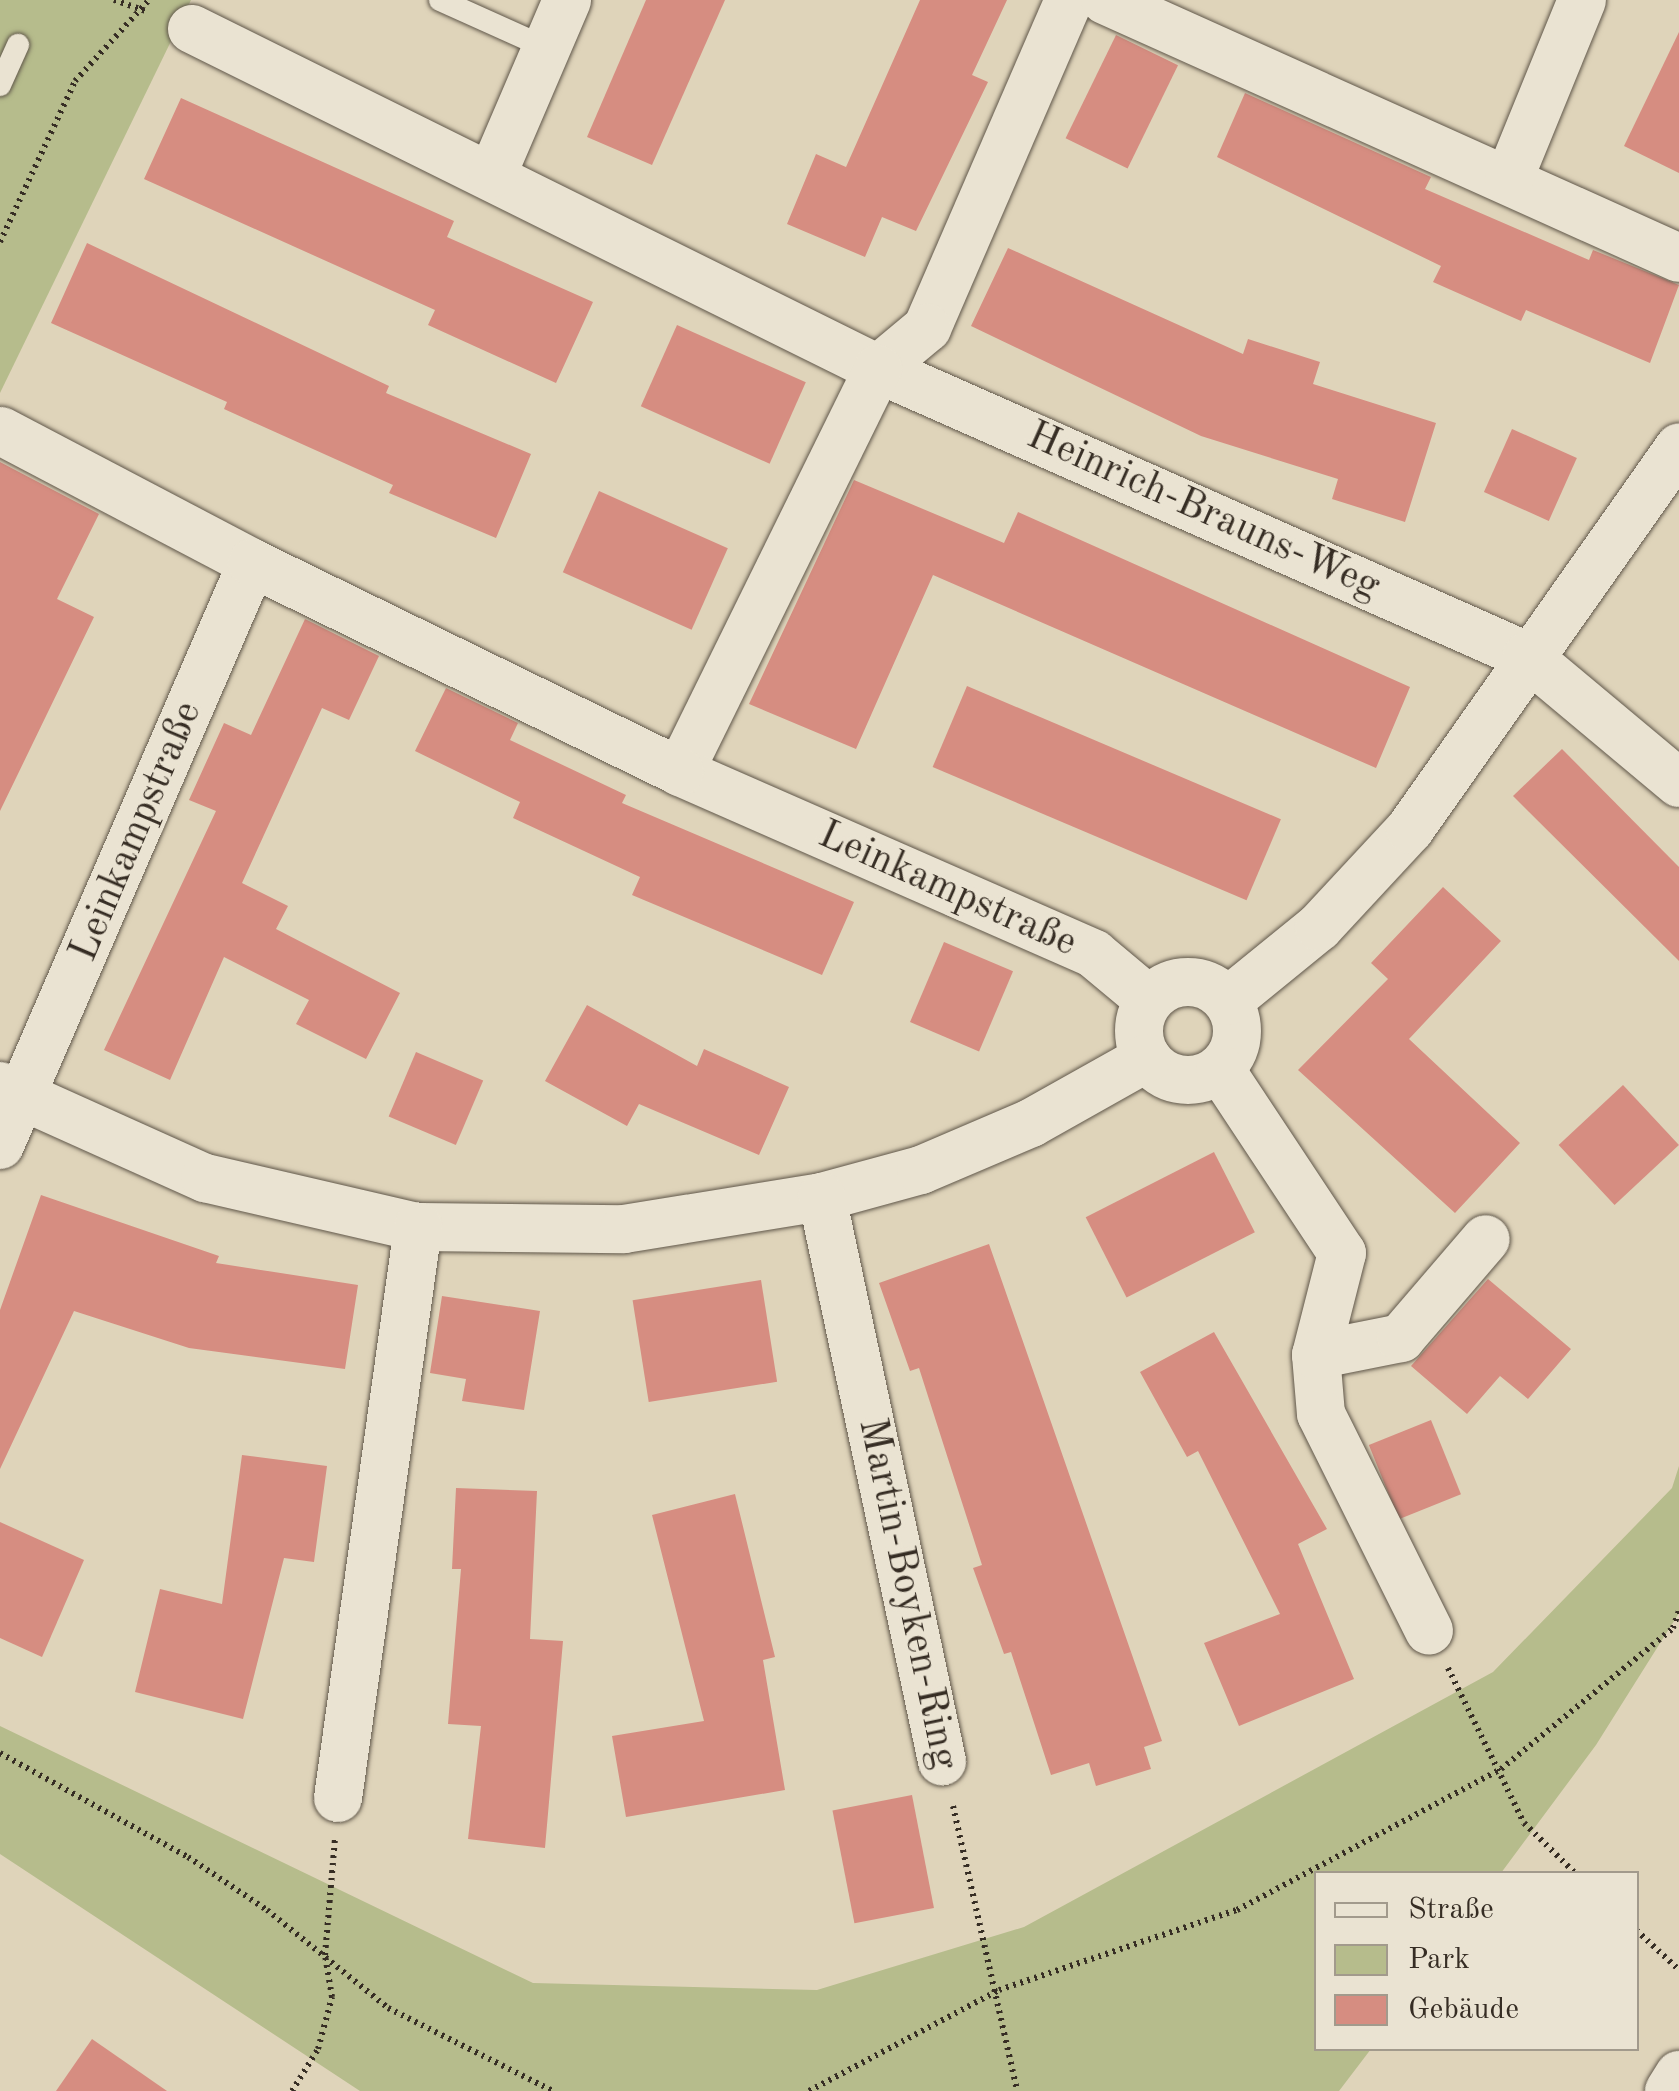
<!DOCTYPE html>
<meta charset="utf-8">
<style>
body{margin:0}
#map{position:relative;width:1679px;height:2091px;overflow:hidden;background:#dfd4ba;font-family:"Old Standard TT",serif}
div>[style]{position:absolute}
.green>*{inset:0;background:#b6bc8c}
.building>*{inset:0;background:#d68d81;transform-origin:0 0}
.path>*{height:6px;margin-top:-3px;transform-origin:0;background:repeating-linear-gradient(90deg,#362d24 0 2.5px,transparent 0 7.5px)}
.roads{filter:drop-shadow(0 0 2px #60574a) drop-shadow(0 0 2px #60574a)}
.lane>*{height:22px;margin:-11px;padding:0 11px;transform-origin:11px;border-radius:11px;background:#eae3d2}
.street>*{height:48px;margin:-24px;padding:0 24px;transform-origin:24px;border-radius:24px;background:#eae3d2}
.street>.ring{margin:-24px;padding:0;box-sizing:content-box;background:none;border:48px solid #eae3d2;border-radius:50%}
span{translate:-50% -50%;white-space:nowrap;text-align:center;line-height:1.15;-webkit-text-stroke:8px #eae3d2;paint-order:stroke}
.street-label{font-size:40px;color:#362d24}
.legend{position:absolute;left:1314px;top:1871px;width:325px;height:180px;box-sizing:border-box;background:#eae3d2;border:2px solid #a29a8c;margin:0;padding:12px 18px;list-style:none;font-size:30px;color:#362d24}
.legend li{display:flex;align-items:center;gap:20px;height:50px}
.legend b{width:50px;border:2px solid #a29a8c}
</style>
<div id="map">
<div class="green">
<div style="clip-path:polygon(0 0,191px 0,0 393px)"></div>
<div style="clip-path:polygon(1679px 1466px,1679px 1613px,1596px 1745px,1501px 1873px,1316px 1874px,1316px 2048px,1371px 2049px,1339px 2091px,360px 2091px,0 1854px,0 1726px,533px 1983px,817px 1990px,1024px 1927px,1493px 1672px,1672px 1488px)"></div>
</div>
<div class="building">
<div style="clip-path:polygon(646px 0,725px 0,652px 165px,587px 137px)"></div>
<div style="clip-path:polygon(920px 0,1007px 0,972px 75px,988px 82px,916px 231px,882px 217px,865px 257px,787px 224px,816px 154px,846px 167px)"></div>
<div style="clip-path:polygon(1679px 32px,1679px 173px,1624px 146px)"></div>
<div style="left:1116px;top:35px;width:69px;height:115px;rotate:26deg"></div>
<div style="clip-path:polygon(1245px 93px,1431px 177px,1425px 189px,1589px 260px,1593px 250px,1679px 285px,1650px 363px,1526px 310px,1521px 321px,1433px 282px,1441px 266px,1217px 157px)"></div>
<div style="clip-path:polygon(181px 98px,454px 221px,447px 237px,593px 302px,556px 383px,428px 325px,435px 310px,144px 179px)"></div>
<div style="clip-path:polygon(87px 243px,389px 386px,386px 393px,531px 454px,496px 538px,389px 493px,393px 485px,224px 409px,227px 402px,51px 323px)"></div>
<div style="clip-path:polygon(1008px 248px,1243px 354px,1248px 339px,1320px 362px,1313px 384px,1436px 423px,1405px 522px,1332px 499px,1338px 479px,1201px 436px,971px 326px)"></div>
<div style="left:677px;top:325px;width:141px;height:89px;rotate:24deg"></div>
<div style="left:1512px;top:429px;width:71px;height:69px;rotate:24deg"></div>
<div style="clip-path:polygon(0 462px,99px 514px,57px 599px,94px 617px,0 811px)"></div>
<div style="clip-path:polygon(854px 480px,1004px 543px,1018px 512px,1410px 687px,1376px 768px,933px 575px,856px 749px,749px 704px)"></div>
<div style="left:599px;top:491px;width:141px;height:89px;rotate:24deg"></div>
<div style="clip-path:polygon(305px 619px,379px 656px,349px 720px,322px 708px,242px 883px,288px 906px,276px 929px,400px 993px,366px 1059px,296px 1024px,309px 1000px,224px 957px,170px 1080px,104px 1050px,216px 811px,189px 800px,224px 723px,251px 735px)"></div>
<div style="left:967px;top:686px;width:341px;height:88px;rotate:23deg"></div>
<div style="clip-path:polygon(446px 688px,518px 723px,510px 740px,626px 795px,622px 803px,854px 902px,822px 975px,632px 895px,640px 877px,513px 818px,520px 802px,415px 751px)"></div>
<div style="clip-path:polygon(1562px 749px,1679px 867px,1679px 961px,1513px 796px)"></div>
<div style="clip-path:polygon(1443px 887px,1501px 941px,1409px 1039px,1520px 1143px,1455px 1213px,1298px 1070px,1388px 979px,1371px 963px)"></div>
<div style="left:944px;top:942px;width:75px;height:87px;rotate:23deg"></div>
<div style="clip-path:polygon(587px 1005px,697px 1066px,704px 1049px,789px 1087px,759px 1155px,639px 1104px,627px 1126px,545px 1081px)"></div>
<div style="left:416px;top:1052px;width:73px;height:70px;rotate:23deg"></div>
<div style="left:1623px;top:1085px;width:82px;height:88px;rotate:47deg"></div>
<div style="left:1214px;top:1152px;width:90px;height:144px;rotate:63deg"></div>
<div style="clip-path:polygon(41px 1195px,219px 1256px,216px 1263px,358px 1285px,345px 1369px,189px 1348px,74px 1311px,0 1469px,0 1310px)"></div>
<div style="clip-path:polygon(989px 1244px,1162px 1741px,1144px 1747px,1151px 1769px,1096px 1786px,1089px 1763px,1051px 1775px,1011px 1652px,1004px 1654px,973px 1568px,982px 1565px,919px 1368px,910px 1371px,879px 1283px)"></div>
<div style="clip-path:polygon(1488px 1279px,1571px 1349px,1528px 1399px,1500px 1376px,1467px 1414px,1411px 1366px)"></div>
<div style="left:761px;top:1280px;width:103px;height:130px;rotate:81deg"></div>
<div style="clip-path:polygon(442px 1296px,540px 1311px,524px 1410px,462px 1401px,466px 1379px,430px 1373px)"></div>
<div style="clip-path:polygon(1214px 1332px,1327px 1529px,1298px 1544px,1354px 1679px,1239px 1726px,1204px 1643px,1280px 1614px,1198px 1451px,1187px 1457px,1140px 1372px)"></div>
<div style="left:1431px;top:1420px;width:80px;height:67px;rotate:68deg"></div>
<div style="clip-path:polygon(242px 1455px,327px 1466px,314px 1562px,284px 1558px,243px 1719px,135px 1692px,160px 1589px,222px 1604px)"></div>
<div style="clip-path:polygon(456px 1488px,537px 1491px,530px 1639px,563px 1641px,545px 1848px,468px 1839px,481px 1726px,448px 1724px,461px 1569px,452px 1569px)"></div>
<div style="clip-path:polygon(735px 1494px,775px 1657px,763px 1660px,785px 1790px,626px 1817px,612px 1736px,704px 1721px,652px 1515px)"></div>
<div style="clip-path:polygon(0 1522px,84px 1560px,42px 1657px,0 1638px)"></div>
<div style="left:912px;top:1795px;width:115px;height:81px;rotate:79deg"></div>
<div style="clip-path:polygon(92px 2039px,167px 2091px,56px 2091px)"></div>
</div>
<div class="path">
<div style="left:114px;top:0;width:34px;rotate:19deg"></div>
<div style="left:0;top:242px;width:178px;rotate:-65deg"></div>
<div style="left:75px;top:81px;width:110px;rotate:-47.6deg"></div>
<div style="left:1448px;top:1668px;width:173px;rotate:63.9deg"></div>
<div style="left:1524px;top:1823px;width:73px;rotate:44.4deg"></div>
<div style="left:0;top:1753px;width:215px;rotate:29deg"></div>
<div style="left:188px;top:1857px;width:95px;rotate:33.9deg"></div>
<div style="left:267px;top:1910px;width:156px;rotate:39deg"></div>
<div style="left:388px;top:2008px;width:185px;rotate:26.7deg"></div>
<div style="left:953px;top:1806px;width:292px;rotate:77.3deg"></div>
<div style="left:1636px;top:1930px;width:59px;rotate:42.9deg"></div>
<div style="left:292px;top:2091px;width:49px;rotate:-58.2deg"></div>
<div style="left:318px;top:2049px;width:54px;rotate:-74.9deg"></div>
<div style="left:332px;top:1997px;width:43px;rotate:-99.5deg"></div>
<div style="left:325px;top:1955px;width:116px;rotate:-85.1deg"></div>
<div style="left:809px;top:2091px;width:215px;rotate:-28deg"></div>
<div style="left:999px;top:1990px;width:251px;rotate:-18.6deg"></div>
<div style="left:1237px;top:1910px;width:299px;rotate:-28.1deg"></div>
<div style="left:1501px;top:1769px;width:222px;rotate:-39.3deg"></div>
<div style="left:1673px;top:1628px;width:18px;rotate:-71deg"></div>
</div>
<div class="roads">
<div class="lane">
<div style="left:440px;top:0;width:117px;rotate:24.2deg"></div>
<div style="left:0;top:85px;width:44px;rotate:-65.8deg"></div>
</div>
<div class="street">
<div style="left:1069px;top:0;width:357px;rotate:113.4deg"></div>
<div style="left:927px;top:328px;width:64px;rotate:140.1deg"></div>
<div style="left:878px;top:369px;width:710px;rotate:23.86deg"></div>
<div style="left:1527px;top:656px;width:198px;rotate:39.9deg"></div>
<div style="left:1105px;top:0;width:629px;rotate:24.2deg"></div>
<div style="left:192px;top:29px;width:766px;rotate:26.36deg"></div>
<div style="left:878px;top:369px;width:449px;rotate:116.2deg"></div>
<div style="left:680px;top:772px;width:452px;rotate:23.7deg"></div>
<div style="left:1094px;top:954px;width:72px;rotate:39.9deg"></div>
<div style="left:493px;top:173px;width:188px;rotate:-66.8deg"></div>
<div style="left:1509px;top:179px;width:193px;rotate:-67.8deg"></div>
<div style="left:1px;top:431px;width:284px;rotate:27.7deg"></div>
<div class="ring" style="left:1139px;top:982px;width:50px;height:50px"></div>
<div style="left:1228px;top:1001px;width:117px;rotate:-39.1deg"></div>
<div style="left:1319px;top:927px;width:134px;rotate:-47.1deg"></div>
<div style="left:1410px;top:829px;width:467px;rotate:-54.8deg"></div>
<div style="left:1220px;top:1069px;width:221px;rotate:56.5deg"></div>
<div style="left:1342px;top:1253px;width:105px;rotate:104.3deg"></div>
<div style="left:1316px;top:1355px;width:59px;rotate:85.2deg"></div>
<div style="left:1321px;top:1414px;width:242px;rotate:63.5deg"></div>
<div style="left:0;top:1086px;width:225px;rotate:24.2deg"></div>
<div style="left:205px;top:1178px;width:219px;rotate:13deg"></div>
<div style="left:418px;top:1227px;width:206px;rotate:0.6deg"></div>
<div style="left:624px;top:1229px;width:201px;rotate:-9.2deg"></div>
<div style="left:822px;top:1197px;width:103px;rotate:-15.3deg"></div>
<div style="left:921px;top:1170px;width:120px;rotate:-23.1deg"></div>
<div style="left:1031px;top:1123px;width:133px;rotate:-29.3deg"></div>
<div style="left:0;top:1145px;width:634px;rotate:-66.59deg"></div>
<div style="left:252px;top:563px;width:476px;rotate:26deg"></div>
<div style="left:822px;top:1197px;width:577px;rotate:77.99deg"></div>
<div style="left:1316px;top:1355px;width:87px;rotate:-11.3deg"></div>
<div style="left:1401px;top:1338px;width:130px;rotate:-49.4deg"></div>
<div style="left:338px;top:1798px;width:577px;rotate:-82.02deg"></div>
<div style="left:1669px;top:2091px;width:19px;rotate:-58deg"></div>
</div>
</div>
<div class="street-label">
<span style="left:1203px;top:512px;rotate:24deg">Heinrich-Brauns-Weg</span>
<span style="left:137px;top:832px;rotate:-67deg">Leinkampstraße</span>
<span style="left:947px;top:890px;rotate:24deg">Leinkampstraße</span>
<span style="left:907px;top:1594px;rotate:78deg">Martin-Boyken-Ring</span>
</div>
<ul class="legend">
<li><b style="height:12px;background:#eae3d2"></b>Straße</li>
<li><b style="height:28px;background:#b6bc8c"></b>Park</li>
<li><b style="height:28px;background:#d68d81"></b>Gebäude</li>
</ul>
</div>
